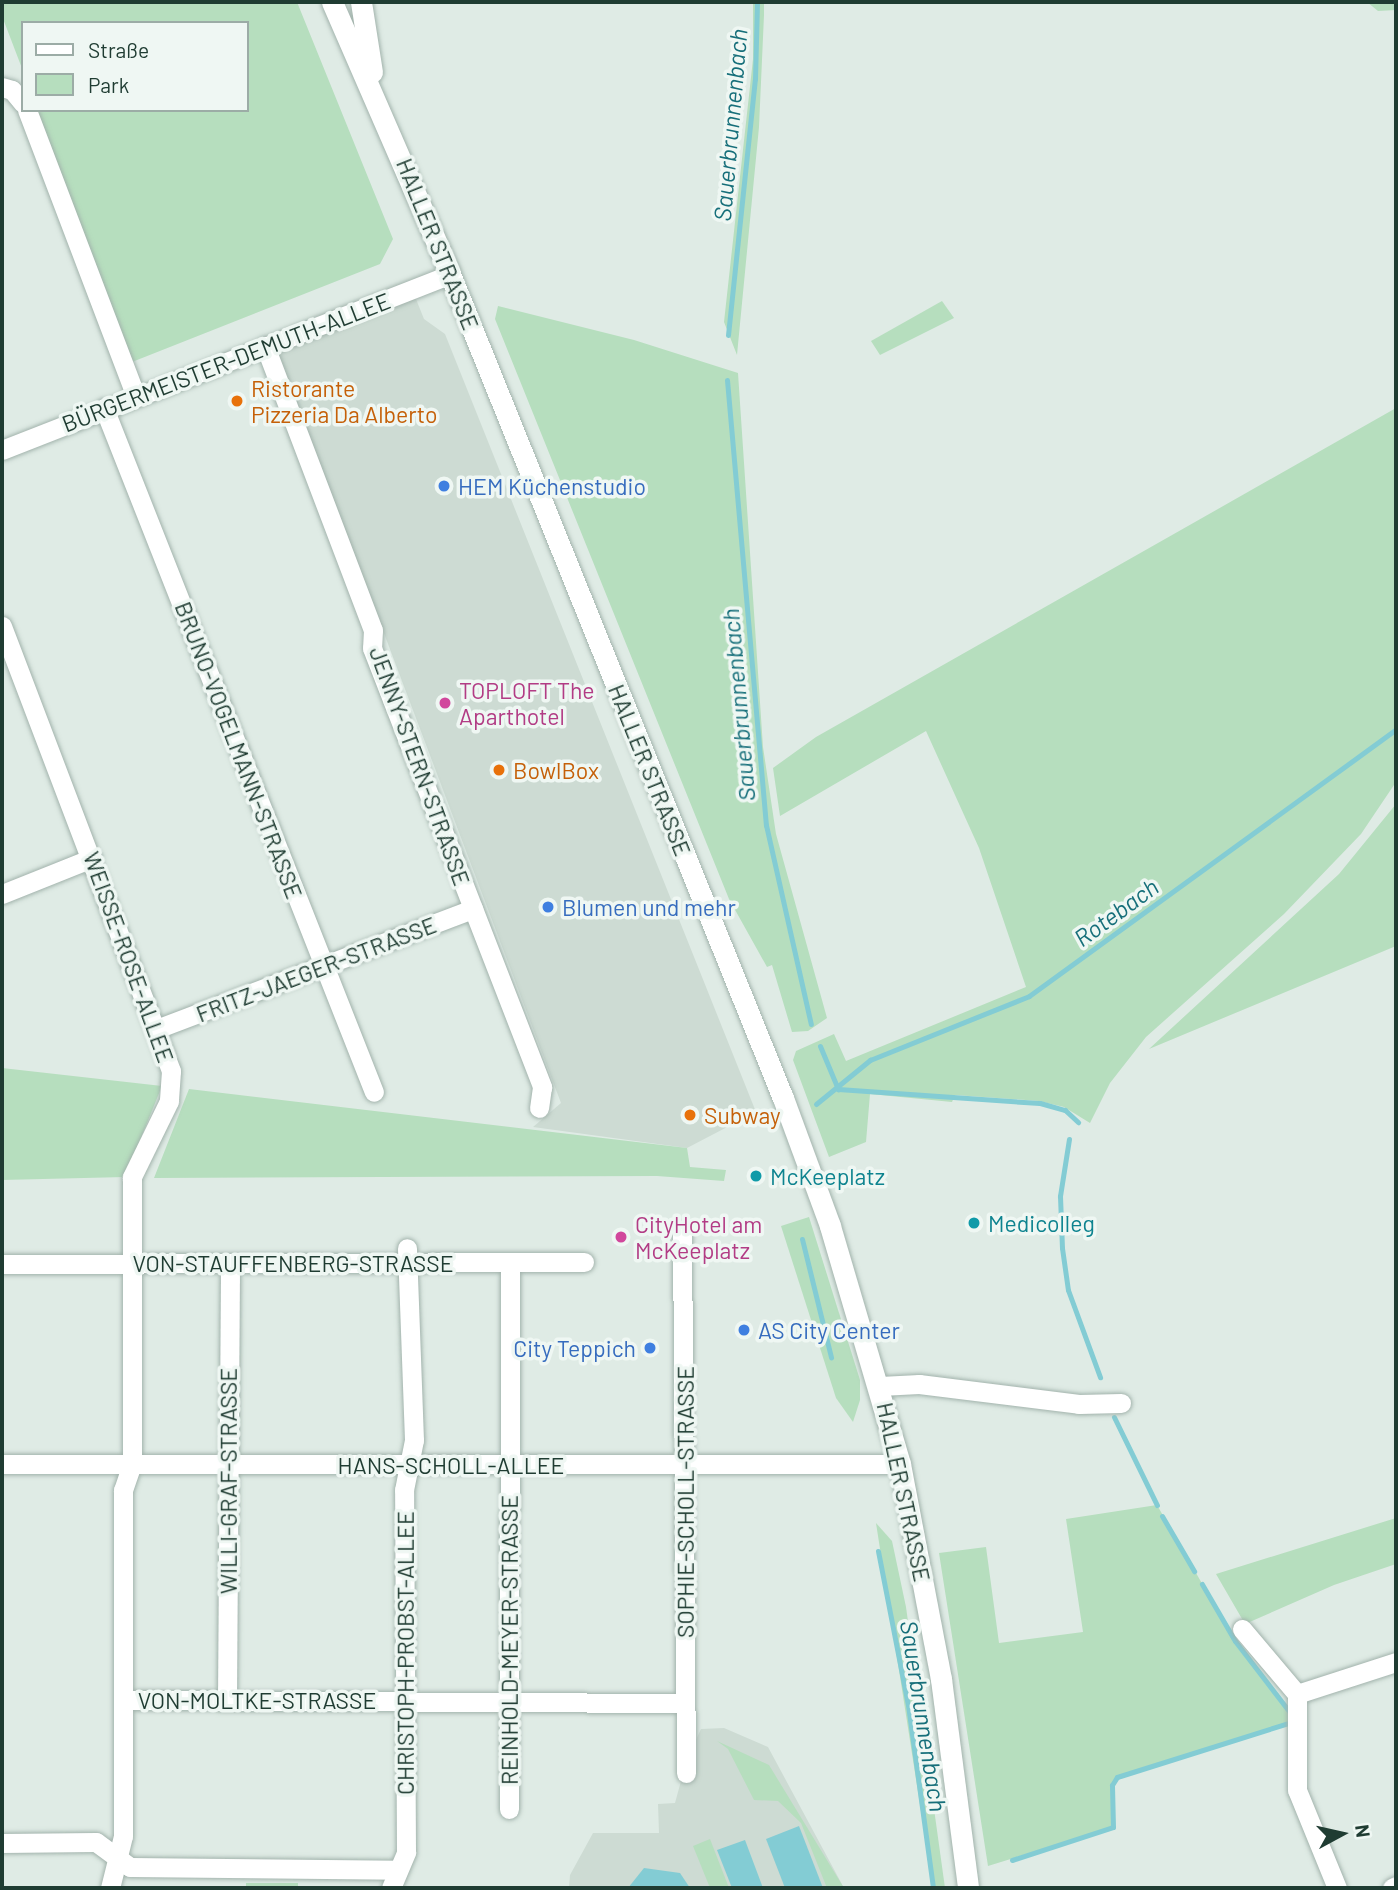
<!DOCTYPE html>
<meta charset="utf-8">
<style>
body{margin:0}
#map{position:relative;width:1398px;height:1890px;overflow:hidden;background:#dfebe5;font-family:Barlow,sans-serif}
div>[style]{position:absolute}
.built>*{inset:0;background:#cddbd3}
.green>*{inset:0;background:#b6debe;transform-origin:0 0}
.water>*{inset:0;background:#83ccd4}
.stream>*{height:5px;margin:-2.5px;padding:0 2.5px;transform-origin:2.5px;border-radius:2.5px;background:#83ccd4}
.roads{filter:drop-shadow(0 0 2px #a2b3ac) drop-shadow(0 0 2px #a2b3ac)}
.minor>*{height:19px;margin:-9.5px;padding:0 9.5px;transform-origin:9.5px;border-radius:9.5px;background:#fff}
.secondary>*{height:21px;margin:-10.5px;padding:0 10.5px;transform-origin:10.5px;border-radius:10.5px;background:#fff}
.dots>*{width:19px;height:19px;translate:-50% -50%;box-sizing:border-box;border:4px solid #eff7f3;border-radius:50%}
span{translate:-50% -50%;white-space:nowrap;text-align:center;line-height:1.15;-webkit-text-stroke:7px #eff7f3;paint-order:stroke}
.street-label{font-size:23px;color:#1f3c32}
.food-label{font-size:23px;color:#c56008}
.left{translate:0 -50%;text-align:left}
.shop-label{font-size:23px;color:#366cbe}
.right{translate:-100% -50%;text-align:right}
.hotel-label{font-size:23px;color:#b23c85}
.culture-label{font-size:23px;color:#0d838f}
.water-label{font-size:24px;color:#166f7a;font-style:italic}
.frame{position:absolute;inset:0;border:4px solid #1f3c32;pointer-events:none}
.legend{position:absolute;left:21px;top:21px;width:228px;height:91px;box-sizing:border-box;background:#eff7f3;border:2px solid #9caca6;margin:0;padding:9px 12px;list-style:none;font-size:21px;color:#1f3c32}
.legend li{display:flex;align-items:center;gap:14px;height:35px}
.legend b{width:35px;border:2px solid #9caca6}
.north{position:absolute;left:1307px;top:1799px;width:70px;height:70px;-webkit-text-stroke:5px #eff7f3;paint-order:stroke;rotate:82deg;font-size:19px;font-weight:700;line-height:28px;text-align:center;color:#1f3c32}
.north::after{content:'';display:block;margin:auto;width:24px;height:32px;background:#1f3c32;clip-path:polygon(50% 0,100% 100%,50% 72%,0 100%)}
</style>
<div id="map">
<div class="built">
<div style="clip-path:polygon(414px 294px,424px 319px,445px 334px,756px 1112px,687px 1148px,533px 1127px,561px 1103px,278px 352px)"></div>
<div style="clip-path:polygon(724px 1728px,768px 1747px,844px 1888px,569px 1888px,570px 1875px,593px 1833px,659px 1833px,658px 1804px,675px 1803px,687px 1759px,701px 1729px)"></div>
</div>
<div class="green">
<div style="clip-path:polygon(2px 2px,297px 2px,393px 239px,380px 264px,132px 362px,37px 110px,247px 110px,247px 23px,23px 23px,23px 71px,2px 16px)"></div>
<div style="clip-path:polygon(753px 2px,764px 2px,764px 15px,759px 127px,737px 355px,724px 322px,753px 59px)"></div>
<div style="clip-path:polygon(1367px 2px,1396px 2px,1396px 10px,1378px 11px)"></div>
<div style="clip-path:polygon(942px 301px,954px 318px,880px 355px,871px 341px)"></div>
<div style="clip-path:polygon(498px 306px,634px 340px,738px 373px,763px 747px,776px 834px,827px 1018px,808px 1031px,792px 1032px,772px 965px,767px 967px,729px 899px,495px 319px)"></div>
<div style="clip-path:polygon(1396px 408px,1396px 782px,1361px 834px,1284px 914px,1146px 1037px,1110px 1083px,1090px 1123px,1064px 1107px,1039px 1101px,955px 1095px,952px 1102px,870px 1094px,866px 1142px,829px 1157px,793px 1060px,796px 1051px,834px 1034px,846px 1061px,1026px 987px,979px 848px,926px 731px,780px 816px,773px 768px,816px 737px)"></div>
<div style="clip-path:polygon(1396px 804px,1396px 946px,1149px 1049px,1339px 874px)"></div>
<div style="clip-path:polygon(2px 1068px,162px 1086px,125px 1177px,2px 1180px)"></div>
<div style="clip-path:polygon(189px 1089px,687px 1148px,690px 1167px,726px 1170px,724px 1181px,657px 1176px,154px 1178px)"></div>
<div style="clip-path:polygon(809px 1217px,860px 1380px,860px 1400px,853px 1422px,836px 1398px,781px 1226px)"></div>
<div style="clip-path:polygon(1157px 1505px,1235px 1641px,1292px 1715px,1289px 1723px,1118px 1777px,1112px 1786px,1113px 1827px,988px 1866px,939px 1553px,986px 1547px,999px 1643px,1083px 1632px,1066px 1519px)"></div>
<div style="clip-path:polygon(1396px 1518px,1396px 1564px,1334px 1585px,1245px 1624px,1216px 1574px)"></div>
<div style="clip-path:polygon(876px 1523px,892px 1541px,906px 1607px,945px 1888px,933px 1888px)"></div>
<div style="clip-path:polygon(717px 1741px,769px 1765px,844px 1888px,827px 1888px,801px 1823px,778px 1801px,754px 1800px,728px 1749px)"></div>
<div style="clip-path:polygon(710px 1839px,729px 1888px,710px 1888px,693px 1846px)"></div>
<div style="left:246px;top:1883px;width:52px;height:5px"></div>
</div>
<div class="water">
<div style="clip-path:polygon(799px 1826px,823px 1888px,785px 1888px,766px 1839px)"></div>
<div style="clip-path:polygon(745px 1840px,763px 1888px,732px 1888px,717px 1850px)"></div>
<div style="clip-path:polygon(644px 1868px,680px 1873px,690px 1888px,628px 1888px)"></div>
</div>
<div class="stream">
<div style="left:728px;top:335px;width:257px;rotate:-84deg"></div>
<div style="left:755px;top:79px;width:77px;rotate:-88.5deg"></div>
<div style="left:727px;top:380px;width:447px;rotate:85deg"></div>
<div style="left:766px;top:825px;width:204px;rotate:77.3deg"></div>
<div style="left:820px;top:1046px;width:47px;rotate:67.3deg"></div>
<div style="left:838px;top:1089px;width:202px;rotate:4deg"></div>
<div style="left:1040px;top:1103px;width:26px;rotate:16deg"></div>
<div style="left:1065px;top:1110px;width:18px;rotate:43deg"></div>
<div style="left:816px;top:1104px;width:70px;rotate:-39.2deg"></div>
<div style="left:870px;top:1060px;width:171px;rotate:-21.9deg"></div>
<div style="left:1029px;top:996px;width:454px;rotate:-36deg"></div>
<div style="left:1069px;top:1139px;width:58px;rotate:99deg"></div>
<div style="left:1060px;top:1196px;width:52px;rotate:87.8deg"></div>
<div style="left:1062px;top:1248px;width:42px;rotate:81.9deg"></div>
<div style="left:1068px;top:1290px;width:93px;rotate:69.8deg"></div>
<div style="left:802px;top:1239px;width:122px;rotate:76.2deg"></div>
<div style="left:1114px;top:1417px;width:98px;rotate:64deg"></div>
<div style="left:1162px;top:1516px;width:64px;rotate:59.8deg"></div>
<div style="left:878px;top:1551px;width:157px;rotate:79deg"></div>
<div style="left:908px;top:1705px;width:185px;rotate:82.2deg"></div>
<div style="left:1012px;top:1860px;width:106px;rotate:-18.1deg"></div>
<div style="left:1113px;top:1827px;width:42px;rotate:-91.4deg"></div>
<div style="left:1112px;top:1785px;width:9px;rotate:-58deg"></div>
<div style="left:1117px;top:1777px;width:182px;rotate:-17.5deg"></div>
<div style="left:1291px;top:1722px;width:7px;rotate:-82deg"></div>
<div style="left:1292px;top:1715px;width:93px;rotate:-127.6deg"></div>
<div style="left:1235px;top:1641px;width:66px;rotate:-120.1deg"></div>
</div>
<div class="roads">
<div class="minor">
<div style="left:2px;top:87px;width:10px;rotate:17deg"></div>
<div style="left:12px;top:90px;width:17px;rotate:50deg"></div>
<div style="left:27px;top:110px;width:304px;rotate:69.2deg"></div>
<div style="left:265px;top:346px;width:304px;rotate:69.2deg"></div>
<div style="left:373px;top:630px;width:18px;rotate:93deg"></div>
<div style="left:372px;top:648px;width:471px;rotate:68.8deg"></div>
<div style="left:542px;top:1087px;width:21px;rotate:98deg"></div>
<div style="left:104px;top:408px;width:735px;rotate:68.46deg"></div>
<div style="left:2px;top:450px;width:481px;rotate:-21.4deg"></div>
<div style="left:2px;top:626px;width:476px;rotate:69.2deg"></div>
<div style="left:171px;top:1071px;width:30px;rotate:94deg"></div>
<div style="left:169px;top:1101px;width:85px;rotate:116deg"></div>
<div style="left:132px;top:1177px;width:287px;rotate:90deg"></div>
<div style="left:132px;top:1464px;width:28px;rotate:109deg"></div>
<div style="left:123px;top:1490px;width:346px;rotate:90deg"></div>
<div style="left:123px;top:1836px;width:54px;rotate:104deg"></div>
<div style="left:2px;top:894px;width:97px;rotate:-21.8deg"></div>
<div style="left:159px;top:1028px;width:336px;rotate:-20.8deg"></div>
<div style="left:682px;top:1231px;width:542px;rotate:89.58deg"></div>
<div style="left:2px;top:1264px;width:582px;rotate:-0.2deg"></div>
<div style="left:880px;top:1386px;width:39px;rotate:-3deg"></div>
<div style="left:919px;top:1384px;width:161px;rotate:7.1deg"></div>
<div style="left:1079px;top:1404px;width:42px;rotate:-1.4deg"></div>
<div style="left:2px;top:1464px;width:898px"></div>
<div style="left:1242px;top:1629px;width:85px;rotate:49.8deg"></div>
<div style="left:1297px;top:1694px;width:104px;rotate:-17.9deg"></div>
<div style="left:1297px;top:1694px;width:96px;rotate:90deg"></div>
<div style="left:1297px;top:1790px;width:106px;rotate:67.8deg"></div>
<div style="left:123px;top:1700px;width:562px;rotate:0.31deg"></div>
<div style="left:227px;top:1700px;width:437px;rotate:-89.6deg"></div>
<div style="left:509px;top:1809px;width:547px;rotate:-89.9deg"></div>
<div style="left:2px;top:1843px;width:94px;rotate:-0.6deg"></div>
<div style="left:96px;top:1842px;width:42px;rotate:36.3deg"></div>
<div style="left:130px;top:1867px;width:268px;rotate:0.6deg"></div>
<div style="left:391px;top:1888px;width:39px;rotate:-67deg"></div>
<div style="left:406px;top:1852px;width:362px;rotate:-90.3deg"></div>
<div style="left:404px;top:1490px;width:51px;rotate:-78.7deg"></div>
<div style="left:414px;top:1440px;width:192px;rotate:-92.1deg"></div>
<div style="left:1392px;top:1888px;width:4px;rotate:-27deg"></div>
</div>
<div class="secondary">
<div style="left:332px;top:2px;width:296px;rotate:66.5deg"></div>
<div style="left:450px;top:274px;width:889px;rotate:68deg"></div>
<div style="left:783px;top:1098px;width:136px;rotate:69.8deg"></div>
<div style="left:830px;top:1226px;width:248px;rotate:73.6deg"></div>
<div style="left:900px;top:1464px;width:219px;rotate:79.2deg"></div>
<div style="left:941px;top:1679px;width:211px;rotate:82.6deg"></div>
<div style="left:361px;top:2px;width:71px;rotate:81.1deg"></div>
</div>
</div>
<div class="dots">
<div style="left:237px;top:401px;background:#e8710a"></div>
<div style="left:444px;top:486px;background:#3f7fe0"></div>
<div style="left:445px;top:703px;background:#d1479c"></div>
<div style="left:499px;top:770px;background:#e8710a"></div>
<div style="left:548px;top:907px;background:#3f7fe0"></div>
<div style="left:690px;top:1115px;background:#e8710a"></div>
<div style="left:756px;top:1176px;background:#0f9aa8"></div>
<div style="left:974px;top:1223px;background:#0f9aa8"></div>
<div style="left:621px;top:1237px;background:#d1479c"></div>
<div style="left:744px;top:1330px;background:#3f7fe0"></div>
<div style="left:650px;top:1348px;background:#3f7fe0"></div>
</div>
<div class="street-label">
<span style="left:438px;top:244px;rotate:68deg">HALLER STRASSE</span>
<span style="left:226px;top:362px;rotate:-21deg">BÜRGERMEISTER-DEMUTH-ALLEE</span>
<span style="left:239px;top:750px;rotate:69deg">BRUNO-VOGELMANN-STRASSE</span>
<span style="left:420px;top:766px;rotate:70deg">JENNY-STERN-STRASSE</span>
<span style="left:650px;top:770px;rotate:68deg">HALLER STRASSE</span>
<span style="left:129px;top:957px;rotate:70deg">WEISSE-ROSE-ALLEE</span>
<span style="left:316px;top:969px;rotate:-21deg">FRITZ-JAEGER-STRASSE</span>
<span style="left:293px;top:1263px">VON-STAUFFENBERG-STRASSE</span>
<span style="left:451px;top:1465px">HANS-SCHOLL-ALLEE</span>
<span style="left:228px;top:1481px;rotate:-90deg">WILLI-GRAF-STRASSE</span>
<span style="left:904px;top:1492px;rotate:78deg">HALLER STRASSE</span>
<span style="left:685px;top:1502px;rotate:-90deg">SOPHIE-SCHOLL-STRASSE</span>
<span style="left:509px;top:1640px;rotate:-90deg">REINHOLD-MEYER-STRASSE</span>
<span style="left:405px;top:1653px;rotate:-90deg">CHRISTOPH-PROBST-ALLEE</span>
<span style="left:257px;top:1700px">VON-MOLTKE-STRASSE</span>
</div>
<div class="food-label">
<span class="left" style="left:251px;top:401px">Ristorante<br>Pizzeria Da Alberto</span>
<span class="left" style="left:513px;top:770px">BowlBox</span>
<span class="left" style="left:704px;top:1115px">Subway</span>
</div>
<div class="shop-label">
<span class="left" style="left:458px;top:486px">HEM Küchenstudio</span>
<span class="left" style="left:562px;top:907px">Blumen und mehr</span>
<span class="left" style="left:758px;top:1330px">AS City Center</span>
<span class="right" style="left:636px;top:1348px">City Teppich</span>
</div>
<div class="hotel-label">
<span class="left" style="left:459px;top:703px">TOPLOFT The<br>Aparthotel</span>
<span class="left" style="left:635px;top:1237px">CityHotel am<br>McKeeplatz</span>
</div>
<div class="culture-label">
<span class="left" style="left:770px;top:1176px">McKeeplatz</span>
<span class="left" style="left:988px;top:1223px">Medicolleg</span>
</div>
<div class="water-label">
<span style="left:730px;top:125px;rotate:-85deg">Sauerbrunnenbach</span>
<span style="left:738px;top:705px;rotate:-95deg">Sauerbrunnenbach</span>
<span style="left:1116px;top:912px;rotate:-36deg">Rotebach</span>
<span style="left:924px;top:1716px;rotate:81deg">Sauerbrunnenbach</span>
</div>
<div class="frame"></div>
<ul class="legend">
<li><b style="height:9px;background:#fff"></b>Straße</li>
<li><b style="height:19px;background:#b6debe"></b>Park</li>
</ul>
<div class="north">N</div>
</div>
